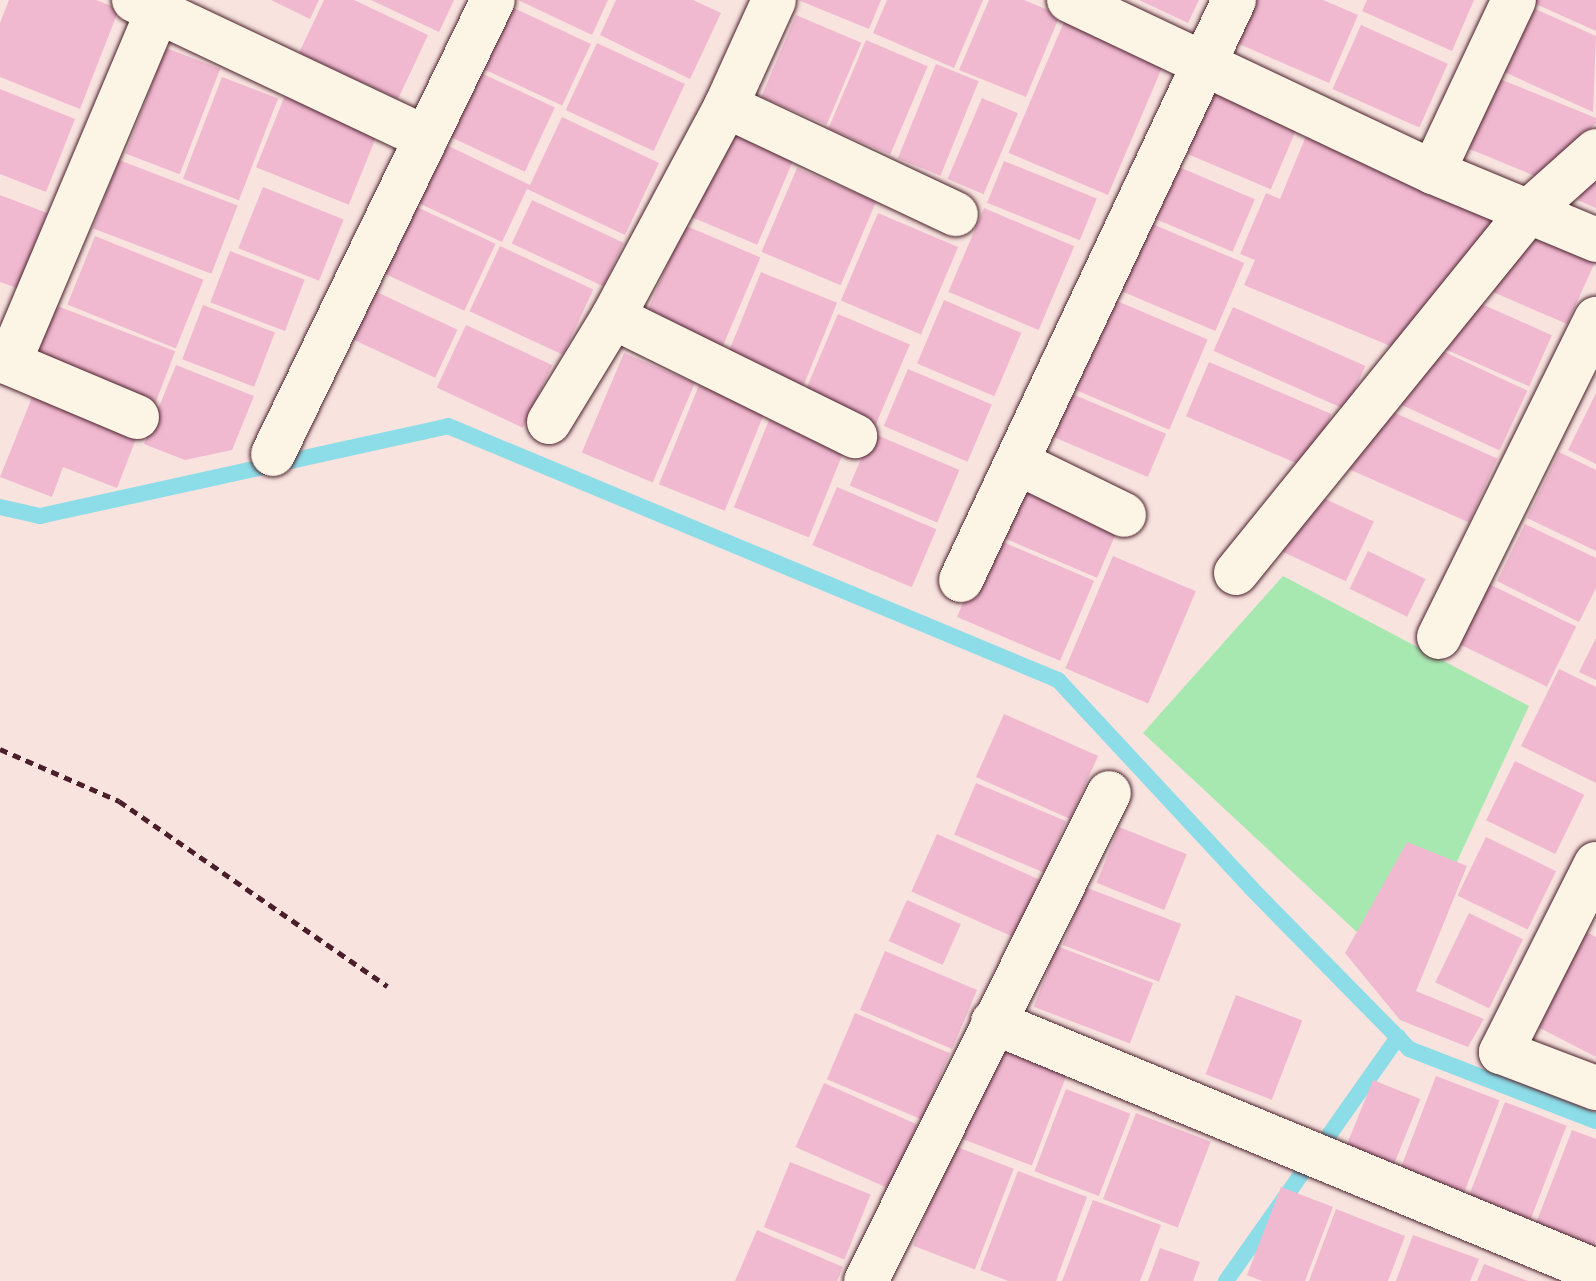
<!DOCTYPE html>
<style>
body{margin:0}
#map{position:relative;width:1596px;height:1281px;overflow:hidden;background:#f8e3df;font-family:"Playpen Sans",sans-serif}
div>[style]{position:absolute}
.green>*{inset:0;background:#a7e8b1}
.stream>*{height:16px;margin:-8px;padding:0 8px;transform-origin:8px;border-radius:8px;background:#8cdde7}
.building>*{inset:0;background:#f0b9d0;transform-origin:0 0}
.path>*{height:5px;margin-top:-2.5px;transform-origin:0;background:repeating-linear-gradient(90deg,#4a1f2b 0 8px,transparent 0 14px)}
.roads{filter:drop-shadow(0 0 2px #4a1f2b) drop-shadow(0 0 2px #4a1f2b)}
.minor>*{height:44px;margin:-22px;padding:0 22px;transform-origin:22px;border-radius:22px;background:#fcf5e5}
span{translate:-50% -50%;white-space:nowrap;text-align:center;line-height:1.15;-webkit-text-stroke:8px #fcf5e5;paint-order:stroke}
</style>
<div id="map">
<div class="green">
<div style="clip-path:polygon(1283px 576px,1529px 706px,1404px 976px,1143px 733px)"></div>
</div>
<div class="stream">
<div style="left:0;top:507px;width:41px;rotate:12.7deg"></div>
<div style="left:40px;top:516px;width:418px;rotate:-12.4deg"></div>
<div style="left:448px;top:426px;width:661px;rotate:22.61deg"></div>
<div style="left:1058px;top:680px;width:284px;rotate:47.1deg"></div>
<div style="left:1251px;top:888px;width:226px;rotate:45.5deg"></div>
<div style="left:1409px;top:1049px;width:200px;rotate:21.1deg"></div>
<div style="left:1226px;top:1281px;width:299px;rotate:-54.8deg"></div>
</div>
<div class="building">
<div style="clip-path:polygon(9px 0,96px 0,119px 9px,80px 109px,0 77px,0 23px)"></div>
<div style="clip-path:polygon(271px 0,319px 0,310px 19px)"></div>
<div style="clip-path:polygon(324px 0,354px 0,428px 35px,398px 99px,299px 53px)"></div>
<div style="clip-path:polygon(371px 0,454px 0,439px 32px)"></div>
<div style="clip-path:polygon(518px 0,608px 0,592px 35px)"></div>
<div style="clip-path:polygon(616px 0,693px 0,721px 13px,690px 79px,600px 35px)"></div>
<div style="clip-path:polygon(798px 0,881px 0,869px 29px)"></div>
<div style="clip-path:polygon(887px 0,983px 0,954px 68px,873px 33px)"></div>
<div style="clip-path:polygon(989px 0,1024px 0,1060px 15px,1026px 97px,959px 70px)"></div>
<div style="clip-path:polygon(1139px 0,1199px 0,1188px 23px)"></div>
<div style="clip-path:polygon(1251px 0,1323px 0,1358px 15px,1329px 83px,1232px 41px)"></div>
<div style="clip-path:polygon(1367px 0,1474px 0,1452px 51px,1362px 11px)"></div>
<div style="clip-path:polygon(1527px 0,1596px 0,1596px 31px)"></div>
<div style="left:503px;top:3px;width:97px;height:68px;rotate:25deg"></div>
<div style="clip-path:polygon(1522px 3px,1596px 36px,1593px 112px,1493px 67px)"></div>
<div style="left:796px;top:15px;width:71px;height:89px;rotate:23deg"></div>
<div style="left:1064px;top:22px;width:108px;height:142px;rotate:23deg"></div>
<div style="left:1361px;top:25px;width:95px;height:70px;rotate:24deg"></div>
<div style="left:866px;top:40px;width:67px;height:96px;rotate:23deg"></div>
<div style="left:597px;top:43px;width:97px;height:74px;rotate:25deg"></div>
<div style="left:166px;top:48px;width:58px;height:113px;rotate:21deg"></div>
<div style="left:936px;top:64px;width:46px;height:102px;rotate:22deg"></div>
<div style="left:466px;top:66px;width:98px;height:71px;rotate:25deg"></div>
<div style="left:1206px;top:76px;width:104px;height:79px;rotate:23deg"></div>
<div style="left:222px;top:77px;width:60px;height:109px;rotate:21deg"></div>
<div style="clip-path:polygon(1495px 77px,1596px 118px,1596px 123px,1542px 179px,1465px 147px)"></div>
<div style="clip-path:polygon(0 89px,75px 119px,46px 192px,0 174px)"></div>
<div style="left:286px;top:93px;width:100px;height:80px;rotate:22deg"></div>
<div style="left:982px;top:98px;width:39px;height:88px;rotate:23deg"></div>
<div style="clip-path:polygon(562px 117px,659px 163px,625px 235px,527px 189px,502px 242px,410px 199px,438px 141px,530px 185px)"></div>
<div style="left:726px;top:124px;width:76px;height:99px;rotate:23deg"></div>
<div style="clip-path:polygon(1306px 136px,1511px 220px,1400px 350px,1244px 285px,1255px 260px,1240px 254px,1266px 193px,1280px 199px)"></div>
<div style="left:119px;top:160px;width:127px;height:73px;rotate:21deg"></div>
<div style="clip-path:polygon(1596px 160px,1596px 208px,1578px 200px)"></div>
<div style="left:1004px;top:161px;width:100px;height:45px;rotate:22deg"></div>
<div style="left:1172px;top:164px;width:90px;height:57px;rotate:23deg"></div>
<div style="left:797px;top:168px;width:86px;height:91px;rotate:23deg"></div>
<div style="left:263px;top:187px;width:87px;height:66px;rotate:22deg"></div>
<div style="clip-path:polygon(0 195px,47px 213px,17px 288px,0 282px)"></div>
<div style="left:532px;top:200px;width:101px;height:48px;rotate:25deg"></div>
<div style="left:404px;top:201px;width:101px;height:74px;rotate:25deg"></div>
<div style="left:984px;top:208px;width:98px;height:91px;rotate:23deg"></div>
<div style="left:878px;top:213px;width:87px;height:95px;rotate:23deg"></div>
<div style="left:1143px;top:220px;width:110px;height:74px;rotate:23deg"></div>
<div style="clip-path:polygon(1527px 222px,1596px 260px,1567px 324px,1479px 286px)"></div>
<div style="left:684px;top:225px;width:83px;height:100px;rotate:23deg"></div>
<div style="left:95px;top:236px;width:117px;height:74px;rotate:22deg"></div>
<div style="left:500px;top:246px;width:103px;height:72px;rotate:25deg"></div>
<div style="left:230px;top:251px;width:80px;height:55px;rotate:21deg"></div>
<div style="left:761px;top:272px;width:82px;height:95px;rotate:22deg"></div>
<div style="left:366px;top:287px;width:101px;height:53px;rotate:25deg"></div>
<div style="left:1466px;top:297px;width:94px;height:56px;rotate:24deg"></div>
<div style="left:1110px;top:298px;width:106px;height:98px;rotate:23deg"></div>
<div style="left:944px;top:300px;width:84px;height:69px;rotate:23deg"></div>
<div style="left:52px;top:304px;width:132px;height:58px;rotate:21deg"></div>
<div style="left:203px;top:305px;width:77px;height:58px;rotate:21deg"></div>
<div style="left:1233px;top:307px;width:145px;height:48px;rotate:24deg"></div>
<div style="left:838px;top:314px;width:78px;height:87px;rotate:23deg"></div>
<div style="left:466px;top:325px;width:95px;height:69px;rotate:25deg"></div>
<div style="left:1425px;top:343px;width:113px;height:66px;rotate:25deg"></div>
<div style="left:624px;top:353px;width:77px;height:108px;rotate:23deg"></div>
<div style="left:1209px;top:362px;width:133px;height:59px;rotate:23deg"></div>
<div style="clip-path:polygon(176px 365px,254px 396px,232px 450px,185px 460px,144px 444px)"></div>
<div style="left:908px;top:369px;width:91px;height:62px;rotate:23deg"></div>
<div style="clip-path:polygon(37px 385px,141px 426px,117px 488px,63px 467px,52px 497px,0 477px)"></div>
<div style="left:699px;top:385px;width:71px;height:107px;rotate:22deg"></div>
<div style="left:1063px;top:390px;width:112px;height:47px;rotate:23deg"></div>
<div style="clip-path:polygon(1596px 393px,1596px 464px,1568px 450px)"></div>
<div style="left:1375px;top:404px;width:134px;height:70px;rotate:24deg"></div>
<div style="left:769px;top:420px;width:81px;height:94px;rotate:22deg"></div>
<div style="left:872px;top:433px;width:95px;height:57px;rotate:23deg"></div>
<div style="clip-path:polygon(1559px 452px,1596px 470px,1596px 551px,1527px 518px)"></div>
<div style="left:1018px;top:480px;width:111px;height:59px;rotate:23deg"></div>
<div style="left:837px;top:487px;width:108px;height:63px;rotate:23deg"></div>
<div style="left:1304px;top:489px;width:77px;height:66px;rotate:25deg"></div>
<div style="clip-path:polygon(1525px 524px,1596px 558px,1596px 588px,1579px 622px,1497px 581px)"></div>
<div style="left:991px;top:537px;width:112px;height:87px;rotate:23deg"></div>
<div style="left:1368px;top:551px;width:64px;height:42px;rotate:26deg"></div>
<div style="left:1113px;top:556px;width:90px;height:122px;rotate:23deg"></div>
<div style="left:1489px;top:584px;width:97px;height:67px;rotate:26deg"></div>
<div style="clip-path:polygon(1596px 638px,1596px 680px,1579px 672px)"></div>
<div style="clip-path:polygon(1559px 669px,1596px 687px,1596px 783px,1521px 746px)"></div>
<div style="left:1004px;top:714px;width:103px;height:69px;rotate:24deg"></div>
<div style="left:1515px;top:761px;width:77px;height:66px;rotate:26deg"></div>
<div style="left:976px;top:783px;width:98px;height:56px;rotate:23deg"></div>
<div style="left:1119px;top:827px;width:73px;height:60px;rotate:22deg"></div>
<div style="left:937px;top:834px;width:114px;height:63px;rotate:24deg"></div>
<div style="left:1486px;top:837px;width:78px;height:65px;rotate:26deg"></div>
<div style="clip-path:polygon(1407px 842px,1467px 866px,1416px 991px,1484px 1019px,1468px 1047px,1400px 1020px,1345px 953px)"></div>
<div style="left:1085px;top:887px;width:103px;height:62px;rotate:21deg"></div>
<div style="left:907px;top:900px;width:59px;height:45px;rotate:24deg"></div>
<div style="left:1469px;top:913px;width:60px;height:77px;rotate:26deg"></div>
<div style="clip-path:polygon(1584px 931px,1596px 937px,1596px 1057px,1536px 1026px)"></div>
<div style="left:1057px;top:946px;width:103px;height:65px;rotate:21deg"></div>
<div style="left:885px;top:951px;width:100px;height:64px;rotate:23deg"></div>
<div style="left:1236px;top:995px;width:71px;height:85px;rotate:21deg"></div>
<div style="left:855px;top:1013px;width:103px;height:72px;rotate:23deg"></div>
<div style="left:991px;top:1046px;width:81px;height:97px;rotate:21deg"></div>
<div style="left:1436px;top:1076px;width:68px;height:114px;rotate:21deg"></div>
<div style="left:1373px;top:1080px;width:51px;height:80px;rotate:22deg"></div>
<div style="left:824px;top:1083px;width:102px;height:70px;rotate:24deg"></div>
<div style="left:1066px;top:1089px;width:69px;height:88px;rotate:21deg"></div>
<div style="left:1505px;top:1102px;width:66px;height:110px;rotate:21deg"></div>
<div style="left:1136px;top:1113px;width:80px;height:92px;rotate:21deg"></div>
<div style="clip-path:polygon(1572px 1130px,1596px 1139px,1596px 1242px,1591px 1254px,1533px 1231px)"></div>
<div style="left:952px;top:1145px;width:66px;height:108px;rotate:21deg"></div>
<div style="left:790px;top:1162px;width:87px;height:70px;rotate:22deg"></div>
<div style="clip-path:polygon(1018px 1171px,1087px 1197px,1056px 1281px,1008px 1281px,980px 1270px)"></div>
<div style="clip-path:polygon(1281px 1187px,1333px 1207px,1305px 1281px,1262px 1281px,1247px 1275px)"></div>
<div style="clip-path:polygon(1093px 1200px,1161px 1225px,1140px 1281px,1062px 1281px)"></div>
<div style="clip-path:polygon(1336px 1209px,1405px 1236px,1388px 1281px,1309px 1281px)"></div>
<div style="clip-path:polygon(757px 1230px,843px 1267px,837px 1281px,735px 1281px)"></div>
<div style="clip-path:polygon(1413px 1235px,1479px 1259px,1470px 1281px,1396px 1281px)"></div>
<div style="clip-path:polygon(1160px 1248px,1200px 1262px,1193px 1281px,1148px 1281px)"></div>
<div style="clip-path:polygon(1484px 1264px,1528px 1281px,1477px 1281px)"></div>
</div>
<div class="path">
<div style="left:0;top:749px;width:130px;rotate:23.6deg"></div>
<div style="left:119px;top:801px;width:326px;rotate:34.6deg"></div>
</div>
<div class="roads">
<div class="minor">
<div style="left:134px;top:0;width:323px;rotate:25.3deg"></div>
<div style="left:1069px;top:0;width:403px;rotate:25.3deg"></div>
<div style="left:1433px;top:172px;width:177px;rotate:22.6deg"></div>
<div style="left:726px;top:106px;width:254px;rotate:25.2deg"></div>
<div style="left:1433px;top:172px;width:190px;rotate:-64.8deg"></div>
<div style="left:613px;top:317px;width:270px;rotate:26.2deg"></div>
<div style="left:137px;top:417px;width:139px;rotate:-157.1deg"></div>
<div style="left:9px;top:363px;width:382px;rotate:-67.1deg"></div>
<div style="left:549px;top:422px;width:123px;rotate:-58.6deg"></div>
<div style="left:613px;top:317px;width:239px;rotate:-61.8deg"></div>
<div style="left:726px;top:106px;width:116px;rotate:-65.6deg"></div>
<div style="left:273px;top:454px;width:504px;rotate:-64.15deg"></div>
<div style="left:1018px;top:463px;width:118px;rotate:26.1deg"></div>
<div style="left:1236px;top:573px;width:466px;rotate:-51deg"></div>
<div style="left:1529px;top:211px;width:90px;rotate:-41.8deg"></div>
<div style="left:961px;top:580px;width:641px;rotate:-64.79deg"></div>
<div style="left:1439px;top:637px;width:355px;rotate:-63.7deg"></div>
<div style="left:1596px;top:864px;width:211px;rotate:116.8deg"></div>
<div style="left:1501px;top:1052px;width:102px;rotate:20.8deg"></div>
<div style="left:993px;top:1022px;width:652px;rotate:22.44deg"></div>
<div style="left:866px;top:1281px;width:545px;rotate:-63.53deg"></div>
</div>
</div>
</div>
